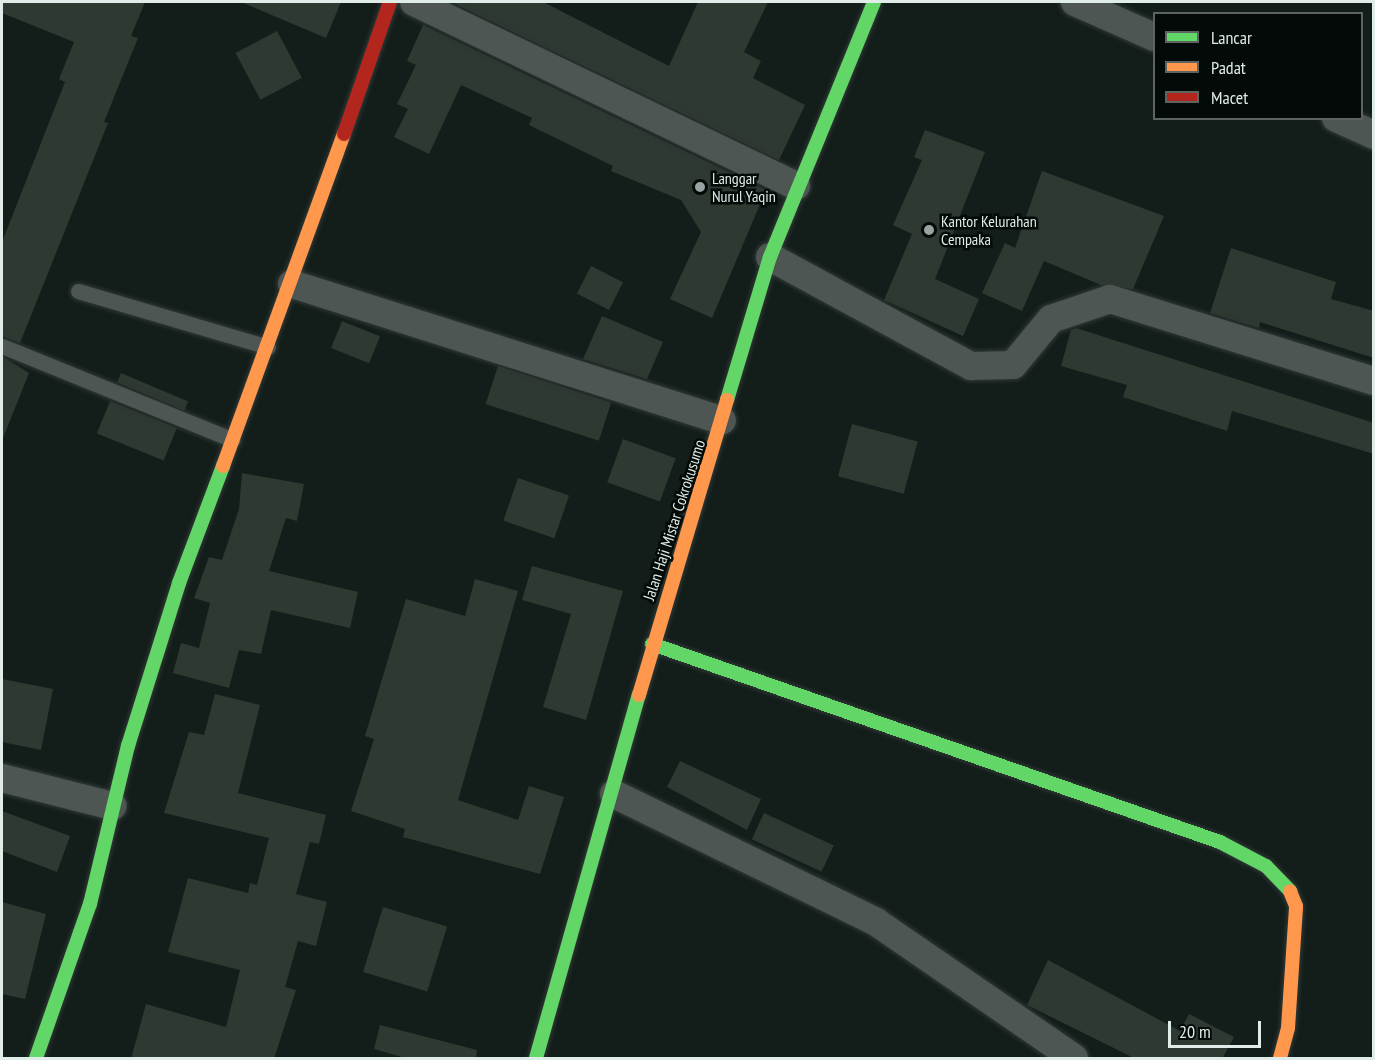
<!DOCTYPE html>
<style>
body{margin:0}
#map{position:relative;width:1375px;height:1060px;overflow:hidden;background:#131e1b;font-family:"PT Sans Narrow",sans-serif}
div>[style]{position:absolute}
.building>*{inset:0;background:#2e3932;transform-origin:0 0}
.roads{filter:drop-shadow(0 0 2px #313936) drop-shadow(0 0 2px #313936)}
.lane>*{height:15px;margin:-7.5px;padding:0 7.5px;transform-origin:7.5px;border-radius:7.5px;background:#4d5653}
.street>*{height:28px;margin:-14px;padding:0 14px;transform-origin:14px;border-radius:14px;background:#4d5653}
.fast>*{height:14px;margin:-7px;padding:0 7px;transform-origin:7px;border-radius:7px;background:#63d668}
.slow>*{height:14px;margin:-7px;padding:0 7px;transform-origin:7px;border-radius:7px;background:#ff974d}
.jam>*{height:14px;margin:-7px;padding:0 7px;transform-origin:7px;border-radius:7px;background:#b3261e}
.dots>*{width:16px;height:16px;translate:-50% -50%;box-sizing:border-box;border:3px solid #030a07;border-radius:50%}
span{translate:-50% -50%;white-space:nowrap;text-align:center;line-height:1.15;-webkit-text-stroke:5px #030a07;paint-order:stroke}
.poi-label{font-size:16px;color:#dfece7}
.left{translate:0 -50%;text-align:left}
.street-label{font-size:16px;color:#dfece7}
.frame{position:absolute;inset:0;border:3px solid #dfece7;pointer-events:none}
.legend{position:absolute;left:1153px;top:12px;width:210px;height:108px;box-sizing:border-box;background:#030a07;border:2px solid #5b6461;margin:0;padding:8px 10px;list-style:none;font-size:18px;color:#dfece7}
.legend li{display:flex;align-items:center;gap:12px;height:30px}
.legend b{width:30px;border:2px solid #5b6461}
.scale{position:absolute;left:1168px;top:1021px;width:93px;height:27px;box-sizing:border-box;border:3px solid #dfece7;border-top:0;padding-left:8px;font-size:18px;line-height:21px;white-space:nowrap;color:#dfece7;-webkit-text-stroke:4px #030a07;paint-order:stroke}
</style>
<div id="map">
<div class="building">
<div style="clip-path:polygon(2px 2px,145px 2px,131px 36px,138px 38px,104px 122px,108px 123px,20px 343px,2px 336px,2px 242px,65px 82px,59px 79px,74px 42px,2px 13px)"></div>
<div style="clip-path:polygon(241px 2px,341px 2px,326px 38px)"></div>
<div style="clip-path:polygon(451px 2px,543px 2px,669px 66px,698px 2px,768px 2px,744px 52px,761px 61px,753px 78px,805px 105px,779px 160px)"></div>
<div style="clip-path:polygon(423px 25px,766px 190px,712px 318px,670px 299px,701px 232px,681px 200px,611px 171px,613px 166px,529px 125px,532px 118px,461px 85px,429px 154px,394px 137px,408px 109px,397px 104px,416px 65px,407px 61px)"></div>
<div style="left:277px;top:31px;width:53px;height:47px;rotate:62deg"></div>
<div style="clip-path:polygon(925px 130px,985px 152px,935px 279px,979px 299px,963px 336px,884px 300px,912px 234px,893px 225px,922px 160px,914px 157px)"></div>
<div style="clip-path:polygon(1042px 171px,1164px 216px,1133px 289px,1101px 285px,1044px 261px,1022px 311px,982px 293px,1005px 243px,1015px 248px)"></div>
<div style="clip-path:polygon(1231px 248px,1336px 282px,1331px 299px,1374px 311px,1374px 358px,1260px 322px,1259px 328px,1210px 313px)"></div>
<div style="left:591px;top:266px;width:36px;height:31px;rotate:27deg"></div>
<div style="clip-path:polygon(602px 316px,663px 342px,647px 379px,583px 359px)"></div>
<div style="left:342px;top:321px;width:41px;height:29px;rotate:22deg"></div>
<div style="clip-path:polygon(1076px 328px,1374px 423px,1374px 454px,1232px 411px,1227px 431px,1123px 397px,1127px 385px,1061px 366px,1071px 330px)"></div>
<div style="clip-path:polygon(2px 356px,29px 373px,3px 438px,2px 438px)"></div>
<div style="left:498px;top:366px;width:119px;height:40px;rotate:18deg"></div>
<div style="left:121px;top:373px;width:73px;height:10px;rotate:23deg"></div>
<div style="left:110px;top:401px;width:72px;height:35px;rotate:22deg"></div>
<div style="left:852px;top:424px;width:68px;height:54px;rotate:15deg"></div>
<div style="left:623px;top:439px;width:56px;height:46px;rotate:20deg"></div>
<div style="clip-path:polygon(242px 473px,304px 484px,297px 521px,286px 518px,269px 571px,358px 592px,350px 628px,271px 610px,261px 654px,239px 650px,229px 688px,173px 673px,181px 643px,199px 648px,210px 603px,194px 598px,209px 557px,222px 560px,239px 509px)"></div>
<div style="left:518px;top:478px;width:54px;height:45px;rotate:19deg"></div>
<div style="clip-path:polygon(532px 566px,623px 591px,586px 720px,543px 707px,571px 614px,522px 600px)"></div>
<div style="clip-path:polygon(475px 579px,518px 591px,458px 800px,518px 820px,529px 786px,564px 797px,540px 874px,403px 837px,405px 829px,351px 811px,374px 739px,365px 736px,406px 599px,465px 616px)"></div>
<div style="clip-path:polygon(2px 679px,53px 689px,41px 750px,2px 742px)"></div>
<div style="clip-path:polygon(215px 694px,260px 705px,238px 793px,326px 815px,319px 844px,310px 842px,296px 894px,327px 902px,316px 946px,298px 941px,285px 987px,296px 990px,274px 1059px,131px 1059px,146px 1004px,226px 1027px,240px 970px,168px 952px,188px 878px,248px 893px,250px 883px,257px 885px,269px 838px,164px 813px,189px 732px,204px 735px)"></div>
<div style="clip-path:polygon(680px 761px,761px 799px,747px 830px,667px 787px)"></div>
<div style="clip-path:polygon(2px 811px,70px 836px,57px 872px,2px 851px)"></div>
<div style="left:764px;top:813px;width:77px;height:29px;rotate:25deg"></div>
<div style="clip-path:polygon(2px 902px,46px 914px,25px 999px,2px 994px)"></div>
<div style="left:383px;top:907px;width:67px;height:68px;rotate:17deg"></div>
<div style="clip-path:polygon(1048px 960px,1180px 1031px,1189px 1014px,1234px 1037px,1222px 1059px,1136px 1059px,1027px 1005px)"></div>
<div style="clip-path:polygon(380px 1025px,477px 1050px,476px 1059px,409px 1059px,374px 1049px)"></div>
</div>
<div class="roads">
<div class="lane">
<div style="left:78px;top:291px;width:198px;rotate:16.4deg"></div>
<div style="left:2px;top:346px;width:249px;rotate:22.1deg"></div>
</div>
<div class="street">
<div style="left:414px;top:2px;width:424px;rotate:25.7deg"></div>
<div style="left:1075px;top:2px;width:86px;rotate:23.9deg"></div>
<div style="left:1336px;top:118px;width:42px;rotate:24.1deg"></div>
<div style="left:770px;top:257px;width:229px;rotate:28.5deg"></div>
<div style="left:971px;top:366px;width:42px;rotate:-1.4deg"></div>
<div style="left:1013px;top:365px;width:60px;rotate:-50.4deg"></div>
<div style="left:1051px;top:319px;width:62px;rotate:-18.7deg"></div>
<div style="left:1110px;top:299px;width:276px;rotate:17.3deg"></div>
<div style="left:292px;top:284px;width:451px;rotate:17.6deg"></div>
<div style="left:2px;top:778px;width:114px;rotate:14.2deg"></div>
<div style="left:614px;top:794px;width:292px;rotate:26deg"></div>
<div style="left:876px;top:922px;width:240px;rotate:34.5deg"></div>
</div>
<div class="fast">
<div style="left:727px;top:400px;width:149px;rotate:-73.3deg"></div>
<div style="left:770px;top:257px;width:275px;rotate:-67.8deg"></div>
<div style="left:652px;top:644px;width:602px;rotate:19.22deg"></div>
<div style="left:1220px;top:842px;width:52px;rotate:27.6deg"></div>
<div style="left:1266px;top:866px;width:35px;rotate:46deg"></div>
<div style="left:36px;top:1058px;width:163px;rotate:-70.7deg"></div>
<div style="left:90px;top:904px;width:163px;rotate:-76.5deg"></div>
<div style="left:128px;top:746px;width:171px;rotate:-72.6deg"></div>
<div style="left:179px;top:583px;width:125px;rotate:-69.4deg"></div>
<div style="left:536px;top:1058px;width:377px;rotate:-74.2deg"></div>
</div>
<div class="slow">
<div style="left:223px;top:466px;width:353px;rotate:-70deg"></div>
<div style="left:639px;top:695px;width:308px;rotate:-73.4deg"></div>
<div style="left:1280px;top:1058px;width:31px;rotate:-75deg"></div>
<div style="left:1288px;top:1028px;width:122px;rotate:-86.2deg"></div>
<div style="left:1296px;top:906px;width:16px;rotate:-112deg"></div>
</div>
<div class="jam">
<div style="left:344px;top:134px;width:140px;rotate:-70.8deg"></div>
</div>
</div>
<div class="dots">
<div style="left:700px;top:187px;background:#98a4a0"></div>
<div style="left:929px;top:230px;background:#98a4a0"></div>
</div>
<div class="poi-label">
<span class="left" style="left:712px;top:187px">Langgar<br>Nurul Yaqin</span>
<span class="left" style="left:941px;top:230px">Kantor Kelurahan<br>Cempaka</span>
</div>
<div class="street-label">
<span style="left:674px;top:520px;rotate:-72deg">Jalan Haji Mistar Cokrokusumo</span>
</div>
<div class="frame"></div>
<ul class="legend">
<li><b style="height:8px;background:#63d668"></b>Lancar</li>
<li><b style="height:8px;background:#ff974d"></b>Padat</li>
<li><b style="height:8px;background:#b3261e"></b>Macet</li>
</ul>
<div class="scale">20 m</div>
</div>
